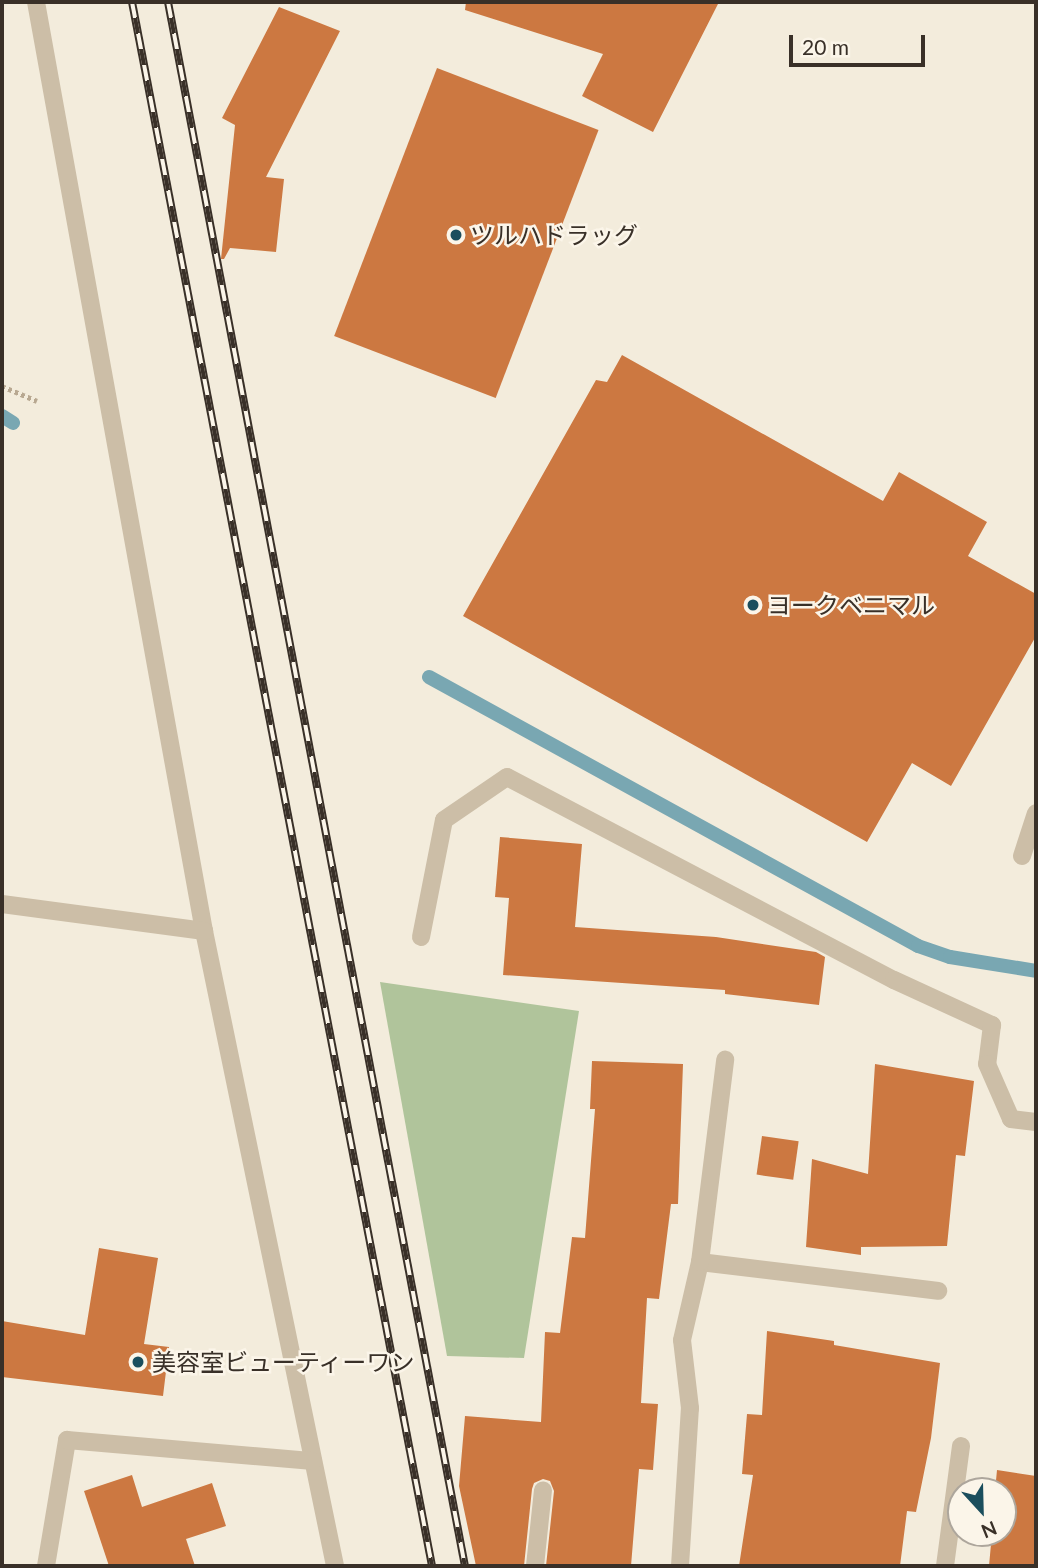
<!DOCTYPE html>
<meta charset="utf-8">
<style>
body{margin:0}
#map{position:relative;width:1038px;height:1568px;overflow:hidden;background:#f3ecdc;font-family:Lato,"Noto Sans JP",sans-serif}
div>[style]{position:absolute}
.green>*{inset:0;background:#b0c49b}
.stream>*{height:14px;margin:-7px;padding:0 7px;transform-origin:7px;border-radius:7px;background:#79a7b2}
.building>*{inset:0;background:#cc7841;transform-origin:0 0}
.path>*{height:4.5px;margin-top:-2.25px;transform-origin:0;background:repeating-linear-gradient(90deg,#b8a891 0 3.5px,transparent 0 7px)}
.minor>*{height:18px;margin:-9px;padding:0 9px;transform-origin:9px;border-radius:9px;background:#ccbea7}
.rail>*{height:8px;margin-top:-4px;transform-origin:0;background:repeating-linear-gradient(90deg,#fbf5e9 0 16px,#393028 0 32px);box-sizing:border-box;border-block:2px solid #393028}
.dots>*{width:19px;height:19px;translate:-50% -50%;box-sizing:border-box;border:4px solid #fbf5e9;border-radius:50%}
span{translate:-50% -50%;white-space:nowrap;text-align:center;line-height:1.15;-webkit-text-stroke:5px #fbf5e9;paint-order:stroke}
.poi-label{font-size:24px;color:#393028}
.left{translate:0 -50%;text-align:left}
.frame{position:absolute;inset:0;border:4px solid #393028;pointer-events:none}
.north{position:absolute;left:947px;top:1477px;width:70px;height:70px;box-sizing:border-box;background:#fbf5e9;border:2px solid #ada69c;border-radius:50%;rotate:158deg;font-size:19px;font-weight:700;line-height:28px;text-align:center;color:#393028}
.north::after{content:'';display:block;margin:auto;width:24px;height:32px;background:#1b4e5d;clip-path:polygon(50% 0,100% 100%,50% 72%,0 100%)}
.scale{position:absolute;left:789px;top:35px;width:136px;height:32px;box-sizing:border-box;border:4px solid #393028;border-top:0;padding-left:9px;font-size:21px;line-height:24px;white-space:nowrap;color:#393028;-webkit-text-stroke:5px #fbf5e9;paint-order:stroke}
</style>
<div id="map">
<div class="green">
<div style="clip-path:polygon(380px 982px,579px 1011px,524px 1358px,447px 1356px)"></div>
</div>
<div class="stream">
<div style="left:2px;top:416px;width:13px;rotate:32deg"></div>
<div style="left:429px;top:677px;width:558px;rotate:28.82deg"></div>
<div style="left:918px;top:946px;width:34px;rotate:19deg"></div>
<div style="left:950px;top:957px;width:87px;rotate:9.2deg"></div>
</div>
<div class="building">
<div style="clip-path:polygon(466px 2px,719px 2px,653px 132px,582px 96px,603px 54px,465px 10px)"></div>
<div style="clip-path:polygon(279px 7px,340px 31px,266px 177px,284px 179px,276px 252px,230px 248px,224px 259px,221px 259px,235px 125px,222px 118px)"></div>
<div style="left:437px;top:68px;width:173px;height:287px;rotate:21deg"></div>
<div style="clip-path:polygon(622px 355px,883px 501px,899px 472px,987px 522px,968px 556px,1036px 594px,1036px 636px,951px 786px,912px 763px,867px 842px,463px 616px,596px 380px,607px 382px)"></div>
<div style="clip-path:polygon(500px 837px,582px 844px,575px 927px,716px 937px,816px 952px,825px 957px,819px 1005px,725px 994px,725px 990px,503px 975px,509px 898px,495px 897px)"></div>
<div style="clip-path:polygon(592px 1061px,683px 1064px,678px 1204px,671px 1204px,659px 1299px,647px 1298px,641px 1403px,658px 1404px,653px 1470px,639px 1469px,631px 1566px,546px 1566px,554px 1491px,550px 1481px,543px 1479px,534px 1483px,532px 1489px,524px 1566px,476px 1566px,459px 1486px,465px 1416px,541px 1422px,545px 1332px,560px 1333px,572px 1237px,585px 1238px,595px 1109px,590px 1109px)"></div>
<div style="clip-path:polygon(875px 1064px,974px 1081px,965px 1156px,956px 1155px,947px 1246px,861px 1247px,861px 1255px,806px 1247px,812px 1159px,868px 1174px)"></div>
<div style="left:762px;top:1136px;width:37px;height:39px;rotate:8deg"></div>
<div style="clip-path:polygon(99px 1248px,158px 1258px,144px 1344px,169px 1347px,163px 1396px,2px 1377px,2px 1321px,85px 1335px)"></div>
<div style="clip-path:polygon(767px 1331px,834px 1341px,834px 1345px,940px 1363px,931px 1438px,916px 1512px,907px 1511px,900px 1566px,739px 1566px,753px 1475px,742px 1474px,747px 1414px,762px 1415px)"></div>
<div style="clip-path:polygon(997px 1470px,1036px 1476px,1036px 1566px,989px 1566px,992px 1533px,1003px 1533px,1003px 1491px,995px 1491px)"></div>
<div style="clip-path:polygon(132px 1475px,142px 1507px,212px 1483px,226px 1526px,186px 1539px,195px 1566px,109px 1566px,84px 1491px)"></div>
</div>
<div class="path">
<div style="left:2px;top:386px;width:38px;rotate:23deg"></div>
</div>
<div class="minor">
<div style="left:36px;top:2px;width:944px;rotate:79.75deg"></div>
<div style="left:204px;top:931px;width:648px;rotate:78.34deg"></div>
<div style="left:1022px;top:856px;width:45px;rotate:-72deg"></div>
<div style="left:2px;top:904px;width:204px;rotate:7.6deg"></div>
<div style="left:421px;top:937px;width:119px;rotate:-78.9deg"></div>
<div style="left:444px;top:820px;width:76px;rotate:-34.3deg"></div>
<div style="left:507px;top:777px;width:437px;rotate:27.7deg"></div>
<div style="left:894px;top:980px;width:108px;rotate:24.7deg"></div>
<div style="left:992px;top:1025px;width:39px;rotate:97deg"></div>
<div style="left:987px;top:1064px;width:60px;rotate:66.4deg"></div>
<div style="left:1011px;top:1119px;width:25px;rotate:7deg"></div>
<div style="left:700px;top:1262px;width:240px;rotate:6.9deg"></div>
<div style="left:46px;top:1566px;width:128px;rotate:-80.5deg"></div>
<div style="left:67px;top:1440px;width:247px;rotate:4.9deg"></div>
<div style="left:535px;top:1566px;width:76px;rotate:-84deg"></div>
<div style="left:680px;top:1566px;width:158px;rotate:-86.4deg"></div>
<div style="left:690px;top:1408px;width:68px;rotate:-96.7deg"></div>
<div style="left:682px;top:1340px;width:80px;rotate:-77deg"></div>
<div style="left:700px;top:1262px;width:204px;rotate:-82.9deg"></div>
<div style="left:945px;top:1566px;width:121px;rotate:-82.4deg"></div>
</div>
<div class="rail">
<div style="left:132px;top:2px;width:1593px;rotate:79.14deg"></div>
<div style="left:168px;top:2px;width:1592px;rotate:79.25deg"></div>
</div>
<div class="dots">
<div style="left:456px;top:235px;background:#1b4e5d"></div>
<div style="left:753px;top:605px;background:#1b4e5d"></div>
<div style="left:138px;top:1362px;background:#1b4e5d"></div>
</div>
<div class="poi-label">
<span class="left" style="left:470px;top:235px">ツルハドラッグ</span>
<span class="left" style="left:767px;top:605px">ヨークベニマル</span>
<span class="left" style="left:152px;top:1362px">美容室ビューティーワン</span>
</div>
<div class="frame"></div>
<div class="north">N</div>
<div class="scale">20 m</div>
</div>
